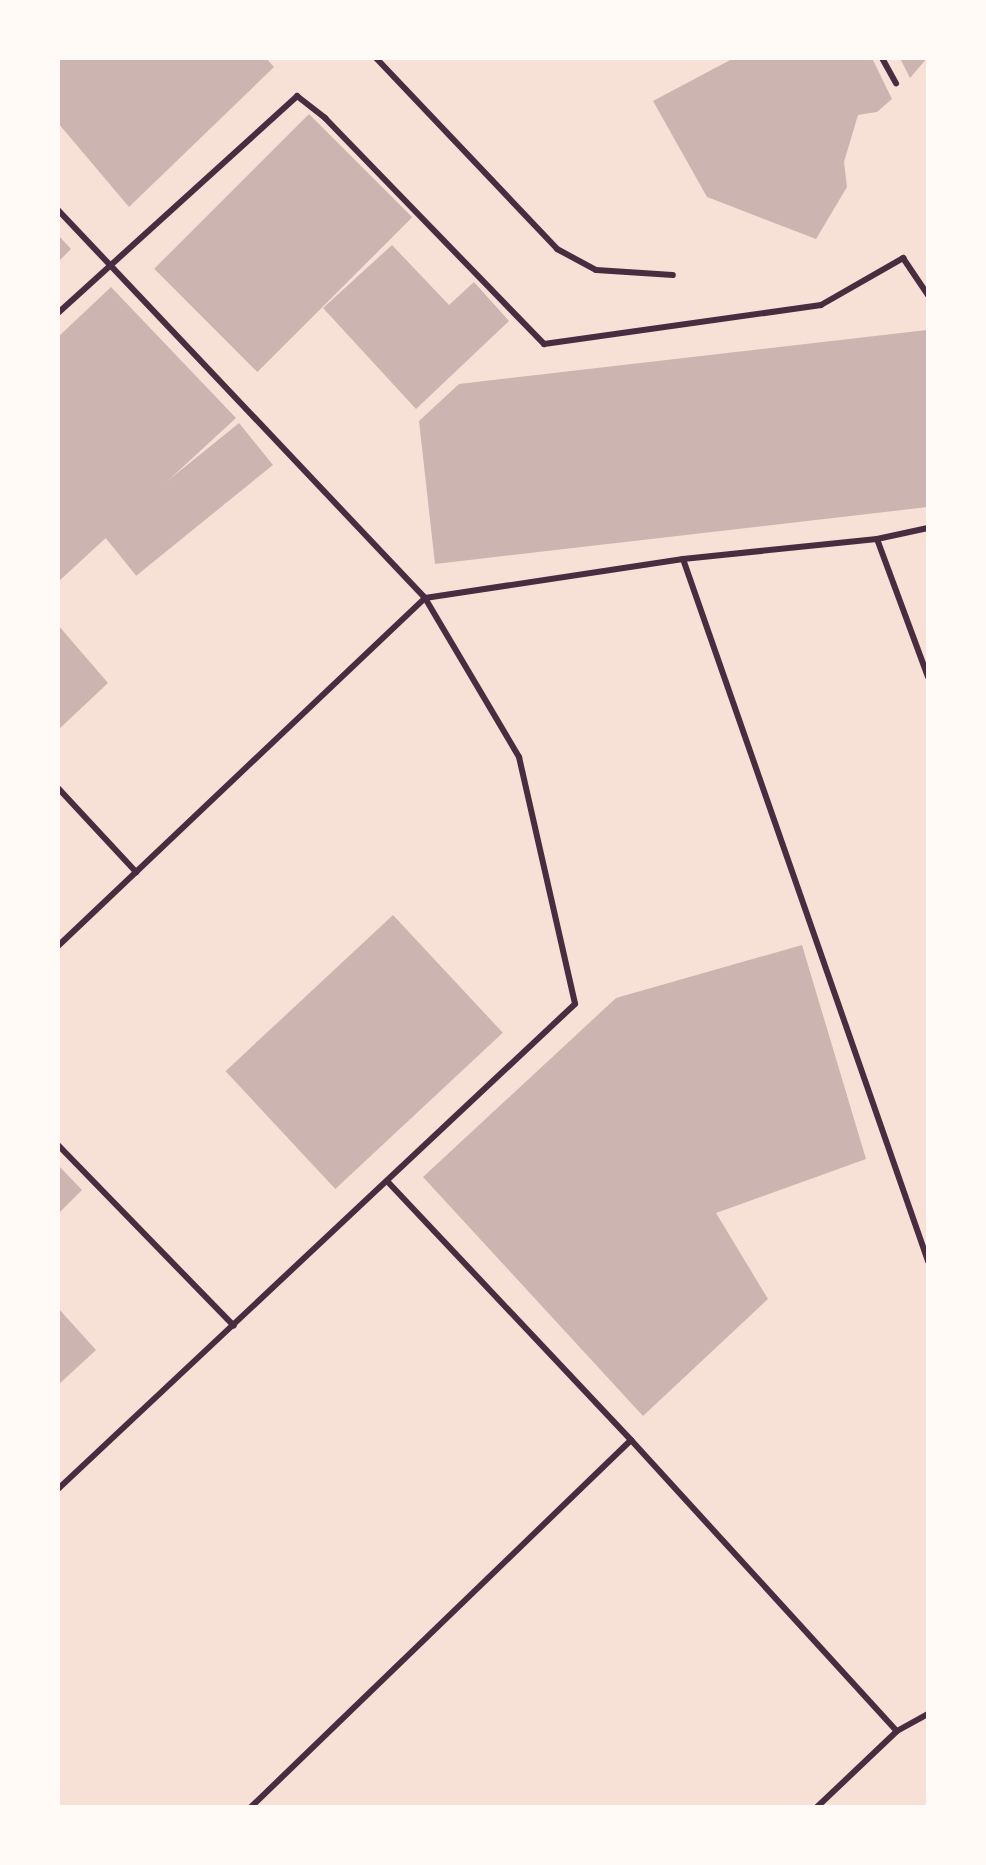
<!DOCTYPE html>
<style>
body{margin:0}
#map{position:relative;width:986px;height:1865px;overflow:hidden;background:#f7e1d7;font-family:Barlow,sans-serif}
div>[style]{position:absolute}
.building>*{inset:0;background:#ccb4b1;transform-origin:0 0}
.service>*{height:6px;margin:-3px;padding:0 3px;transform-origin:3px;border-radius:3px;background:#4a2c40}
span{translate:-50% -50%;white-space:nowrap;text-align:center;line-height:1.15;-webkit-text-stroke:6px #fffaf5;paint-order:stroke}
.frame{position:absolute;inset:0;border:60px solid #fffaf5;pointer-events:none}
</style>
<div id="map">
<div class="building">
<div style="clip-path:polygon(58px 58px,266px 58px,274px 67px,129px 207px,58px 123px)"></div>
<div style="clip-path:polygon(734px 58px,872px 58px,892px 99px,877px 112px,858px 115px,844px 162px,847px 187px,816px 239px,707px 197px,653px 101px)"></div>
<div style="clip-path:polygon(900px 58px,927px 58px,910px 78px)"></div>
<div style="left:309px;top:114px;width:146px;height:219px;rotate:45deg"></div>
<div style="clip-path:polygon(58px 235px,71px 249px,58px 262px)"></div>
<div style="clip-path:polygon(392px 245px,449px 305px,474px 282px,509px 321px,416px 409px,323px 308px)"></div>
<div style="clip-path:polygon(111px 287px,236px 418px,58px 582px,58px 337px)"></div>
<div style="clip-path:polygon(927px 330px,928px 507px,435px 564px,419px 421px,459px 384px)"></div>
<div style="left:239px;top:423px;width:54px;height:176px;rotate:51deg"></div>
<div style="clip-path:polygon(58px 625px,108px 683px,58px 730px)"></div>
<div style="left:393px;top:915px;width:161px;height:229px;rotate:47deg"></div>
<div style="clip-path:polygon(802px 945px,866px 1159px,716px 1213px,768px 1299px,643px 1416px,423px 1177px,616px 998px)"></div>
<div style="clip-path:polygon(58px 1165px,82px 1190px,58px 1214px)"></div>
<div style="clip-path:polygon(58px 1308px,96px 1350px,58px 1385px)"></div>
</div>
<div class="service">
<div style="left:376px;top:58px;width:263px;rotate:46.5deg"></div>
<div style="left:557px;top:249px;width:44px;rotate:28.3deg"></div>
<div style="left:596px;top:270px;width:77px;rotate:3.7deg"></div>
<div style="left:882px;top:58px;width:29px;rotate:61deg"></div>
<div style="left:58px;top:210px;width:534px;rotate:46.59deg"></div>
<div style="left:425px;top:598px;width:185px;rotate:59.4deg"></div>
<div style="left:519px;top:757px;width:253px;rotate:77.2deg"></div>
<div style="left:575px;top:1004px;width:709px;rotate:136.83deg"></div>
<div style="left:58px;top:313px;width:323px;rotate:-42.2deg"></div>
<div style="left:297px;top:96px;width:36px;rotate:38deg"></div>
<div style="left:325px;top:118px;width:315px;rotate:45.9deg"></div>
<div style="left:544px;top:344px;width:280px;rotate:-8deg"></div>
<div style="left:821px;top:305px;width:95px;rotate:-29.8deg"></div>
<div style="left:903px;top:258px;width:45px;rotate:56deg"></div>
<div style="left:877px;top:539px;width:147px;rotate:69.7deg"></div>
<div style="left:683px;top:559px;width:744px;rotate:70.76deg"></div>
<div style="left:58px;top:788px;width:115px;rotate:47.1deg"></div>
<div style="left:58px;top:946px;width:506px;rotate:-43.48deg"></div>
<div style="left:425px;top:598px;width:261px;rotate:-8.6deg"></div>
<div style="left:683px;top:559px;width:195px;rotate:-5.9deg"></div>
<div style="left:877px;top:539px;width:52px;rotate:-12.2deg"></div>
<div style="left:58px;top:1145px;width:252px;rotate:45.8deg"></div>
<div style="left:387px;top:1181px;width:356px;rotate:46.7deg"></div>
<div style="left:631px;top:1440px;width:394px;rotate:47.6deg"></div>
<div style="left:897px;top:1731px;width:35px;rotate:-29deg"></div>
<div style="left:251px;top:1807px;width:528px;rotate:-44deg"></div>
<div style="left:817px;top:1807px;width:110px;rotate:-43.5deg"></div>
</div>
<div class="frame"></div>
</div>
